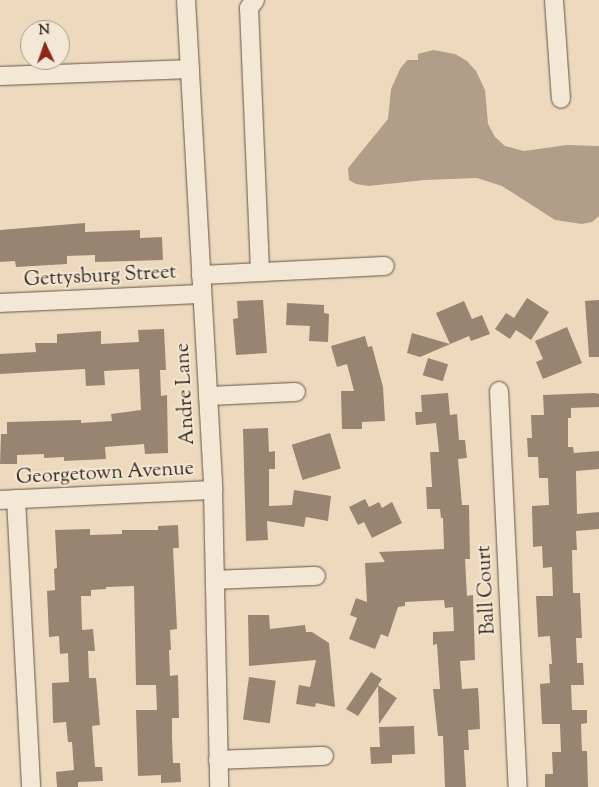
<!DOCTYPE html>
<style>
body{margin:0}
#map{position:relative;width:599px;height:787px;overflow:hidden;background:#eddabe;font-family:"Sorts Mill Goudy",serif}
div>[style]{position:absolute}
.water>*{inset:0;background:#b09e88}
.building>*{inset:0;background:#978572;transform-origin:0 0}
.roads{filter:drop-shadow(0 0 1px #665547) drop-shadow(0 0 1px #665547)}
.minor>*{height:18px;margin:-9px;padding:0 9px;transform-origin:9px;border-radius:9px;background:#f3e7d5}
span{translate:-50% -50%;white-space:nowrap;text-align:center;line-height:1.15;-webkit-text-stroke:4px #f3e7d5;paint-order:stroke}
.street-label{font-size:20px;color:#39291f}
.north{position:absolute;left:20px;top:20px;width:50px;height:50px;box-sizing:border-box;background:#f3e7d5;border:1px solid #a99b8c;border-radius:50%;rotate:357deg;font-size:14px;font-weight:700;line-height:20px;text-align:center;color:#39291f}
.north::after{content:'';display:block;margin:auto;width:18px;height:22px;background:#8f2418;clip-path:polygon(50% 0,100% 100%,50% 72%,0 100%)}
</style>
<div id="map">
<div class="water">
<div style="clip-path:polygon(433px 50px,455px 54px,467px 61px,476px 71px,485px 90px,488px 124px,495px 137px,505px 146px,524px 151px,567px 145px,599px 146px,599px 216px,592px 222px,582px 224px,555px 220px,502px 186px,477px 178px,425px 180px,368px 186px,356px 184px,349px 180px,348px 168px,388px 119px,391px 89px,400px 69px,407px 60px,418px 60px,418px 54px)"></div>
</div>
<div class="building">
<div style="clip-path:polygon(85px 223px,85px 232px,140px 230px,140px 238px,162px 237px,163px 260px,95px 262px,95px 255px,67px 256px,67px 264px,16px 267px,15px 261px,0 262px,0 230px)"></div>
<div style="clip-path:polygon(527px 298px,549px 312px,531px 340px,516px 330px,510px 339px,495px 329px,506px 313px,514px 318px)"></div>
<div style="clip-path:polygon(263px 300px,267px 353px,236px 355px,233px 319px,238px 318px,237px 301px)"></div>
<div style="clip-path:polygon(599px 300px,599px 357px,589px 357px,585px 301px)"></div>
<div style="clip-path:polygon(464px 301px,472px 319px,482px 315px,490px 334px,471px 341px,469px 336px,420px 357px,407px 353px,412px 333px,450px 344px,436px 313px)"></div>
<div style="clip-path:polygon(287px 303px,324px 305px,324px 313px,329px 314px,328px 342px,309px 341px,310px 326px,286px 325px)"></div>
<div style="clip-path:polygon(567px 327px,582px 363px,543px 379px,536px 362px,543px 359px,535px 341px)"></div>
<div style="clip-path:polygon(164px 329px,166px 370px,160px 370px,161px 396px,167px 395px,168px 453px,145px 454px,144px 444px,105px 447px,106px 459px,64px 461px,64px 457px,44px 458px,44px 454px,17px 455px,17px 464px,0 464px,1px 434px,7px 434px,7px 422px,81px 420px,81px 423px,112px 421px,111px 414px,141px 410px,139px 369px,104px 371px,105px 385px,86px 386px,85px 369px,0 374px,0 354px,36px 352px,35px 343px,57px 343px,57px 334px,101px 331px,101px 344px,139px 342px,138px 330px)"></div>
<div style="clip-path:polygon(365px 336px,368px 347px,372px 346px,383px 387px,385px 421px,362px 422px,362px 429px,342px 429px,341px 391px,354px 391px,347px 364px,337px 367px,331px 346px)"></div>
<div style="left:428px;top:358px;width:21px;height:18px;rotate:17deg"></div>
<div style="clip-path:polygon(448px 393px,450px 415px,457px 414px,459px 440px,465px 440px,467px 458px,458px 459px,462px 505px,469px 505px,470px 559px,465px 559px,467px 596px,473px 595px,475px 660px,460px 661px,462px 689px,478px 688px,479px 703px,480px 729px,468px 730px,469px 750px,464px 750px,466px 787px,445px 787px,443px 736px,438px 736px,433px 689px,440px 689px,437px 644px,433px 645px,433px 632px,454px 631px,453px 607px,445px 608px,444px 600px,405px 602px,405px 606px,398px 607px,388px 637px,381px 634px,375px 649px,349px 639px,357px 618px,350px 615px,356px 598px,367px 602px,365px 563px,385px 562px,379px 552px,444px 549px,443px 518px,441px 518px,440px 509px,427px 509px,426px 487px,432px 487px,430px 452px,439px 452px,436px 423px,416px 425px,415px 412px,422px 412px,421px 395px)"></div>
<div style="clip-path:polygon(595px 393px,599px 394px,599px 407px,571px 408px,571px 418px,568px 418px,568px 447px,573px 447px,574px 453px,599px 451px,599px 469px,576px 471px,577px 514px,599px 512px,599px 529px,576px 531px,577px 550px,572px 550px,573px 593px,580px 593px,582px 638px,576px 638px,577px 663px,583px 663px,584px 685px,571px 685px,572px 710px,587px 710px,587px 723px,581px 724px,582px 751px,587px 751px,588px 787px,545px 787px,545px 774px,553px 774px,552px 752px,561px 752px,560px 724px,542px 724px,540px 684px,550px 683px,549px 664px,552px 664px,550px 636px,538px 637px,536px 596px,553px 596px,552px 567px,543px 568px,542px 546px,533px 547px,532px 506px,549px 505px,548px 478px,539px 478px,538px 457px,528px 457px,527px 438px,532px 438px,531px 415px,544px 415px,543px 395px)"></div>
<div style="clip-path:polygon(268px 428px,269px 452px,275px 451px,275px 469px,269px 469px,269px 506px,292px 505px,294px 490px,331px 496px,328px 521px,306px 517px,304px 527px,267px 521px,268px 540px,246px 541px,243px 429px)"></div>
<div style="left:330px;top:433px;width:37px;height:40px;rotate:73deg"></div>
<div style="clip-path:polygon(365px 499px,369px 507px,379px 502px,382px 508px,392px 502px,402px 523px,372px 538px,364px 522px,358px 525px,349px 507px)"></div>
<div style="clip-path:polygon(178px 525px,179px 548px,173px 548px,177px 629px,170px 630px,171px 650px,169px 650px,170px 676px,178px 675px,179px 718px,172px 718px,172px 739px,173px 763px,180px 763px,181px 782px,161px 783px,161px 775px,138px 776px,136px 710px,157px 710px,156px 685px,136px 685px,134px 586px,106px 587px,106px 589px,91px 590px,91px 596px,81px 596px,82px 630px,93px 629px,95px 651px,88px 651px,89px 678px,96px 678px,100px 725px,92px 726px,95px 767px,102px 767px,103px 781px,78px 782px,78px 787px,57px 787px,56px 772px,74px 770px,72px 742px,68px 742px,66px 722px,53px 723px,52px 683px,69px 682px,68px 653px,60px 654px,59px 636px,49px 637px,47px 591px,55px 590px,54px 569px,57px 568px,55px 530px,90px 529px,90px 535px,122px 534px,122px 530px,158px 530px,158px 526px)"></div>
<div style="clip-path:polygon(248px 615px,269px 615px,270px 629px,305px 625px,306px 632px,312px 632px,329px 643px,335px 707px,316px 703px,315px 707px,296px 704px,299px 685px,310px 687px,316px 660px,249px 666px)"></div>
<div style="clip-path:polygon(371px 672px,382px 679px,378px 685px,397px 698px,379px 724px,378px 686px,358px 716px,346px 709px)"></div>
<div style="left:249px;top:677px;width:27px;height:43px;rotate:8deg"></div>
<div style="clip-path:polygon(414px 726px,415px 754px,392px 755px,392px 763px,371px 764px,370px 747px,380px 747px,379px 727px)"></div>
</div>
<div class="roads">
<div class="minor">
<div style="left:186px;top:0;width:491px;rotate:86.8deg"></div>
<div style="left:213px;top:490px;width:297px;rotate:88.8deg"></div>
<div style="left:255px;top:0;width:10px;rotate:127deg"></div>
<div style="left:249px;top:8px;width:264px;rotate:87.6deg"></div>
<div style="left:554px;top:0;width:99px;rotate:86deg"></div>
<div style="left:0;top:76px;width:190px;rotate:-2.1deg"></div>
<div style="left:201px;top:275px;width:184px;rotate:-2.8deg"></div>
<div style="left:0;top:303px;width:202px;rotate:-2.6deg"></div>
<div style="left:499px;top:391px;width:396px;rotate:87.3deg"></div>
<div style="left:208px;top:396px;width:88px;rotate:-2.6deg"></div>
<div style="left:16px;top:499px;width:288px;rotate:87deg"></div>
<div style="left:0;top:500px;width:213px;rotate:-2.7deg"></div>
<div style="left:215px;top:580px;width:101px;rotate:-2.3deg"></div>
<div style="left:218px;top:760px;width:106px;rotate:-2.2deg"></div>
</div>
</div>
<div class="street-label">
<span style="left:100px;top:277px;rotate:-3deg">Gettysburg Street</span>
<span style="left:186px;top:394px;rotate:-93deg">Andre Lane</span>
<span style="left:105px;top:474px;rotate:-3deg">Georgetown Avenue</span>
<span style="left:487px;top:590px;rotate:-93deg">Ball Court</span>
</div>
<div class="north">N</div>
</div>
